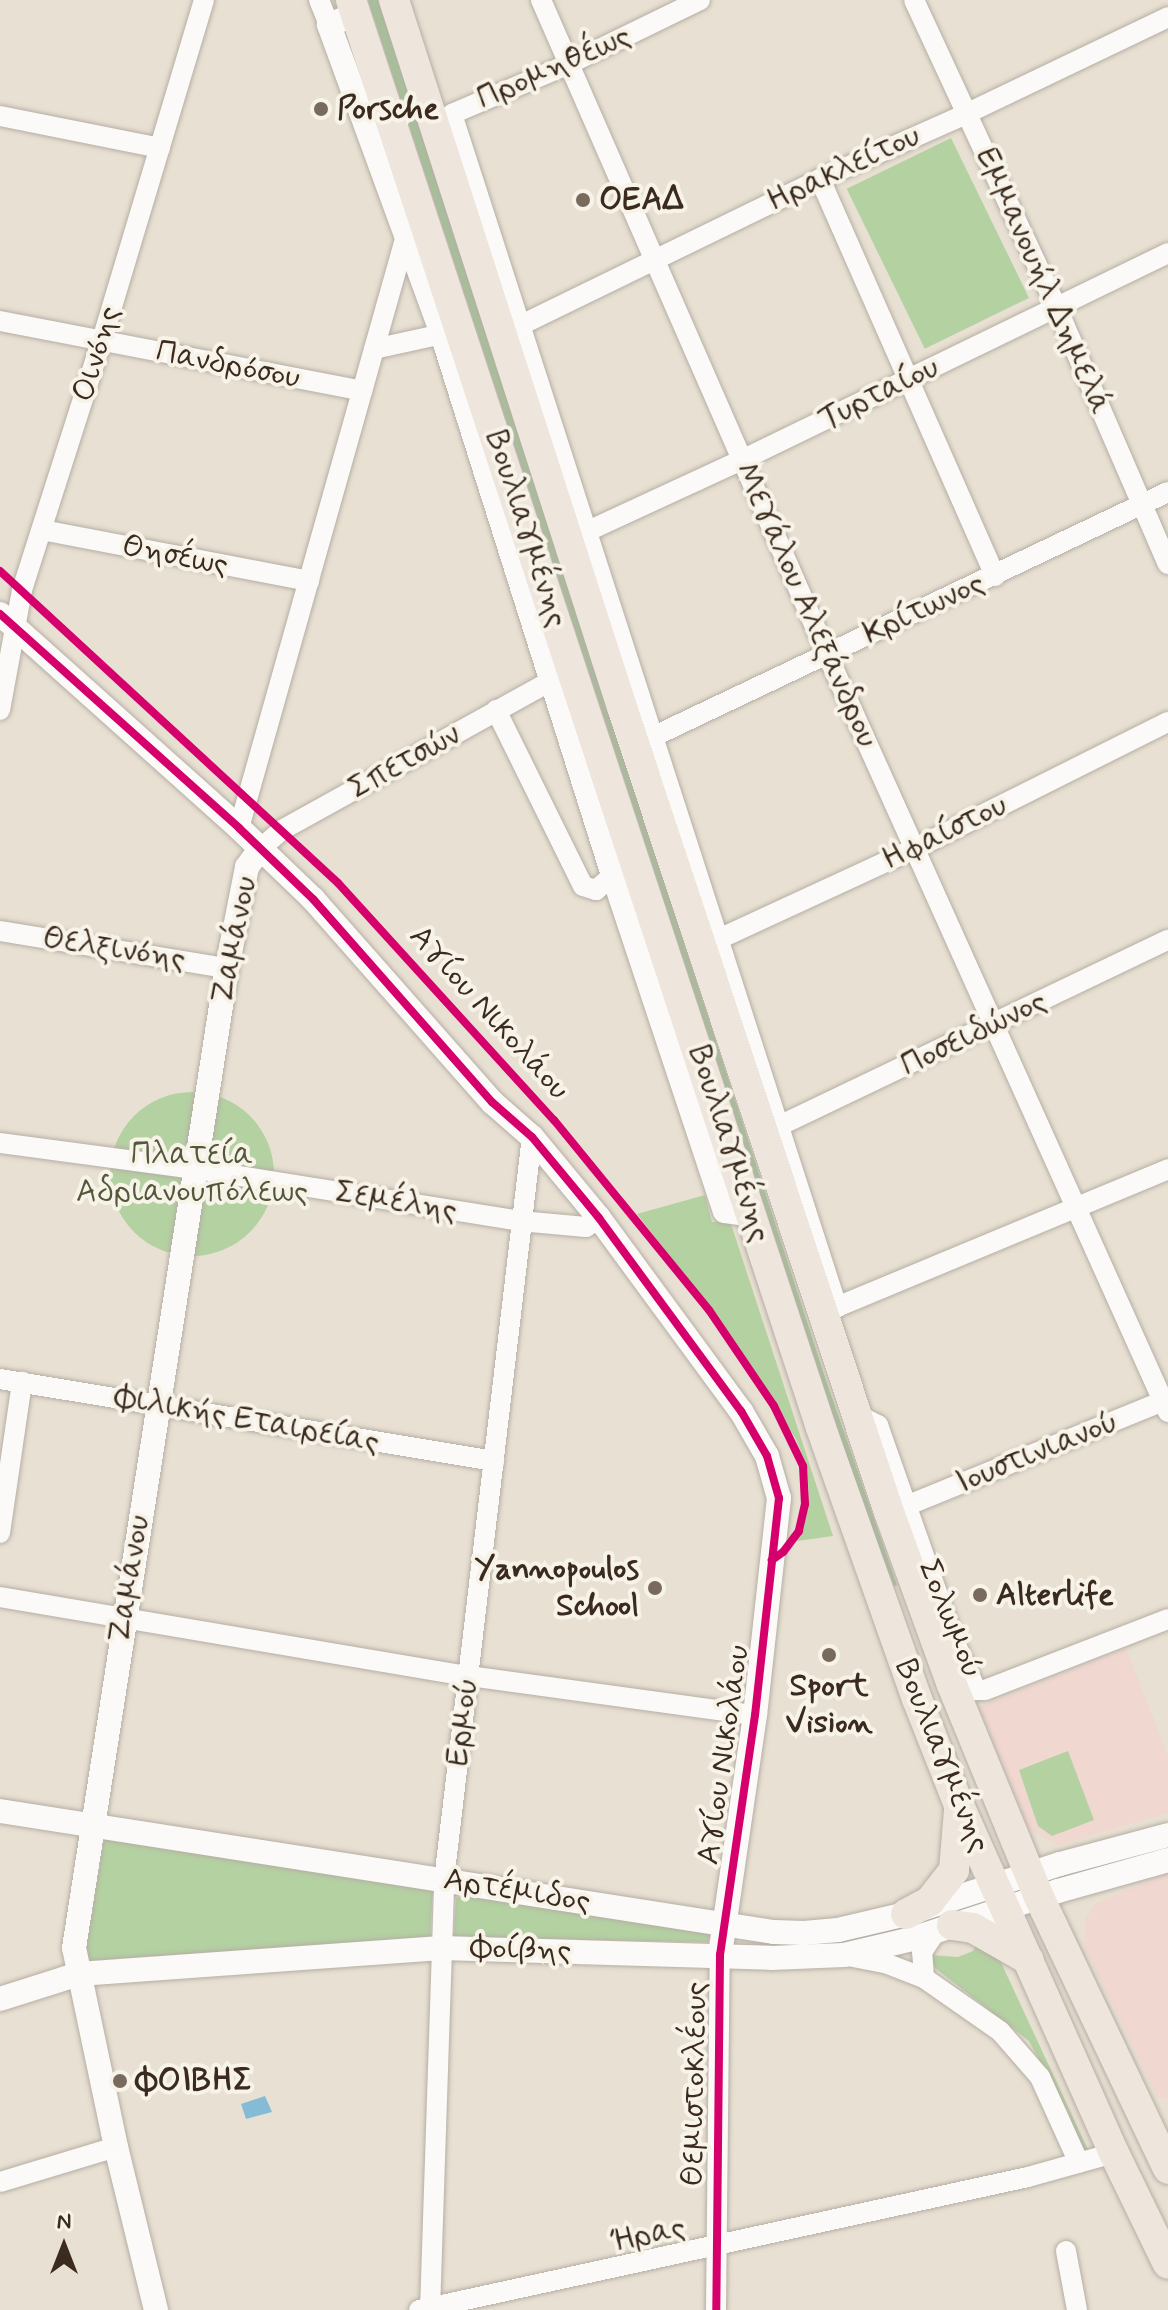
<!DOCTYPE html>
<meta charset="utf-8">
<style>
body{margin:0}
#map{position:relative;width:1168px;height:2310px;overflow:hidden;background:#e8e0d2;font-family:Mynerve,sans-serif}
div>[style]{position:absolute}
.built>*{inset:0;background:#f0d7d0}
.green>*{inset:0;background:#b4d1a2;transform-origin:0 0}
.round{border-radius:50%}
.forest>*{inset:0;background:#a5c299}
.water>*{inset:0;background:#85bcd5}
.roads{filter:drop-shadow(0 0 2px #b5aea4) drop-shadow(0 0 2px #b5aea4)}
.minor>*{height:20px;margin:-10px;padding:0 10px;transform-origin:10px;border-radius:10px;background:#fcfaf8}
.tertiary>*{height:24px;margin:-12px;padding:0 12px;transform-origin:12px;border-radius:12px;background:#fcfaf8}
.primary>*{height:30px;margin:-15px;padding:0 15px;transform-origin:15px;border-radius:15px;background:#eee5dd}
.cycleway>*{height:8px;margin:-4px;padding:0 4px;transform-origin:4px;border-radius:4px;background:#d6006c}
.dots>*{width:22px;height:22px;translate:-50% -50%;box-sizing:border-box;border:4px solid #f7f3e8;border-radius:50%}
span{translate:-50% -50%;white-space:nowrap;text-align:center;line-height:1.15;-webkit-text-stroke:8px #f7f3e8;paint-order:stroke}
.street-label{font-size:32px;color:#3b2a1e}
.poi-label{font-size:32px;color:#3b2a1e;font-weight:700}
.left{translate:0 -50%;text-align:left}
.right{translate:-100% -50%;text-align:right}
.park-label{font-size:32px;color:#52583a}
.north{position:absolute;left:24px;top:2206px;width:80px;height:80px;-webkit-text-stroke:6px #f7f3e8;paint-order:stroke;rotate:0deg;font-size:22px;font-weight:700;line-height:32px;text-align:center;color:#3b2a1e}
.north::after{content:'';display:block;margin:auto;width:28px;height:36px;background:#3b2a1e;clip-path:polygon(50% 0,100% 100%,50% 72%,0 100%)}
</style>
<div id="map">
<div class="built">
<div style="clip-path:polygon(1126px 1648px,1168px 1756px,1168px 1813px,1059px 1845px,1030px 1830px,979px 1707px)"></div>
<div style="clip-path:polygon(1168px 1872px,1168px 2099px,1157px 2097px,1084px 1945px,1085px 1918px,1097px 1903px)"></div>
</div>
<div class="green">
<div style="left:951px;top:138px;width:178px;height:116px;rotate:64deg"></div>
<div class="round" style="left:110px;top:1092px;width:164px;height:164px"></div>
<div style="clip-path:polygon(705px 1195px,712px 1222px,730px 1221px,833px 1536px,797px 1541px,805px 1519px,809px 1491px,806px 1465px,796px 1439px,711px 1309px,637px 1214px)"></div>
<div style="clip-path:polygon(1068px 1751px,1094px 1820px,1052px 1836px,1038px 1826px,1019px 1770px)"></div>
<div style="clip-path:polygon(105px 1834px,433px 1885px,430px 1938px,84px 1961px)"></div>
<div style="clip-path:polygon(464px 1896px,708px 1932px,709px 1938px,707px 1942px,461px 1938px,454px 1936px,456px 1898px)"></div>
<div style="clip-path:polygon(977px 1944px,999px 1958px,1089px 2152px,1084px 2154px,1081px 2148px,1068px 2112px,1029px 2041px,935px 1968px,930px 1955px,958px 1957px,973px 1951px)"></div>
</div>
<div class="forest">
<div style="clip-path:polygon(368px 0,378px 0,826px 1380px,897px 1585px,894px 1586px,866px 1515px)"></div>
</div>
<div class="water">
<div style="clip-path:polygon(265px 2096px,272px 2112px,246px 2119px,241px 2104px)"></div>
</div>
<div class="roads">
<div class="minor">
<div style="left:319px;top:0;width:27px;rotate:68deg"></div>
<div style="left:541px;top:0;width:714px;rotate:66.38deg"></div>
<div style="left:827px;top:654px;width:831px;rotate:65.78deg"></div>
<div style="left:700px;top:0;width:146px;rotate:154deg"></div>
<div style="left:569px;top:64px;width:127px;rotate:156.9deg"></div>
<div style="left:452px;top:114px;width:1254px;rotate:72.11deg"></div>
<div style="left:837px;top:1307px;width:359px;rotate:-22.6deg"></div>
<div style="left:914px;top:0;width:340px;rotate:65.1deg"></div>
<div style="left:1057px;top:308px;width:279px;rotate:66.6deg"></div>
<div style="left:0;top:116px;width:163px;rotate:11.3deg"></div>
<div style="left:820px;top:179px;width:434px;rotate:66.2deg"></div>
<div style="left:0;top:321px;width:369px;rotate:10.9deg"></div>
<div style="left:521px;top:325px;width:333px;rotate:-26deg"></div>
<div style="left:820px;top:179px;width:162px;rotate:-24deg"></div>
<div style="left:968px;top:113px;width:222px;rotate:-25.6deg"></div>
<div style="left:374px;top:349px;width:70px;rotate:-12.4deg"></div>
<div style="left:42px;top:530px;width:272px;rotate:10.8deg"></div>
<div style="left:588px;top:531px;width:170px;rotate:-24.8deg"></div>
<div style="left:742px;top:460px;width:474px;rotate:-25.9deg"></div>
<div style="left:0;top:710px;width:122px;rotate:-79.6deg"></div>
<div style="left:22px;top:590px;width:262px;rotate:-72.3deg"></div>
<div style="left:102px;top:340px;width:355px;rotate:-73.3deg"></div>
<div style="left:496px;top:710px;width:196px;rotate:63.7deg"></div>
<div style="left:583px;top:886px;width:14px;rotate:17deg"></div>
<div style="left:596px;top:890px;width:23px;rotate:-41deg"></div>
<div style="left:644px;top:741px;width:580px;rotate:-25.42deg"></div>
<div style="left:239px;top:828px;width:619px;rotate:-74.26deg"></div>
<div style="left:260px;top:849px;width:29px;rotate:-41deg"></div>
<div style="left:282px;top:830px;width:310px;rotate:-29deg"></div>
<div style="left:0;top:931px;width:230px;rotate:9.3deg"></div>
<div style="left:719px;top:939px;width:215px;rotate:-24.8deg"></div>
<div style="left:914px;top:849px;width:284px;rotate:-26.6deg"></div>
<div style="left:779px;top:1126px;width:431px;rotate:-25.6deg"></div>
<div style="left:0;top:1143px;width:198px;rotate:7.6deg"></div>
<div style="left:196px;top:1169px;width:328px;rotate:9.1deg"></div>
<div style="left:520px;top:1221px;width:66px;rotate:5.2deg"></div>
<div style="left:586px;top:1227px;width:16px;rotate:-35deg"></div>
<div style="left:0;top:1379px;width:501px;rotate:9.42deg"></div>
<div style="left:856px;top:1414px;width:25px;rotate:27deg"></div>
<div style="left:878px;top:1425px;width:226px;rotate:70.6deg"></div>
<div style="left:953px;top:1638px;width:57px;rotate:66.1deg"></div>
<div style="left:976px;top:1690px;width:9px"></div>
<div style="left:985px;top:1690px;width:196px;rotate:-21.2deg"></div>
<div style="left:906px;top:1506px;width:283px;rotate:-22.2deg"></div>
<div style="left:0;top:1533px;width:153px;rotate:-81.7deg"></div>
<div style="left:0;top:1597px;width:476px;rotate:9.6deg"></div>
<div style="left:469px;top:1676px;width:289px;rotate:7.8deg"></div>
<div style="left:848px;top:1956px;width:38px;rotate:11deg"></div>
<div style="left:885px;top:1963px;width:42px;rotate:21deg"></div>
<div style="left:924px;top:1978px;width:93px;rotate:34.9deg"></div>
<div style="left:1000px;top:2031px;width:61px;rotate:49deg"></div>
<div style="left:1040px;top:2077px;width:94px;rotate:65.6deg"></div>
<div style="left:924px;top:1978px;width:26px;rotate:-94deg"></div>
<div style="left:922px;top:1952px;width:25px;rotate:-56deg"></div>
<div style="left:0;top:2182px;width:121px;rotate:-16.8deg"></div>
<div style="left:1066px;top:2251px;width:60px;rotate:79.4deg"></div>
<div style="left:419px;top:2310px;width:623px;rotate:-12.32deg"></div>
<div style="left:1028px;top:2177px;width:89px;rotate:-15.6deg"></div>
<div style="left:430px;top:2310px;width:430px;rotate:-88.1deg"></div>
<div style="left:444px;top:1880px;width:748px;rotate:-83.25deg"></div>
<div style="left:716px;top:2310px;width:355px;rotate:-89.4deg"></div>
</div>
<div class="tertiary">
<div style="left:355px;top:14px;width:28px;rotate:157deg"></div>
<div style="left:329px;top:25px;width:329px;rotate:69.9deg"></div>
<div style="left:442px;top:334px;width:567px;rotate:72.46deg"></div>
<div style="left:613px;top:875px;width:354px;rotate:71.6deg"></div>
<div style="left:725px;top:1211px;width:28px;rotate:8deg"></div>
<div style="left:0;top:614px;width:321px;rotate:41.8deg"></div>
<div style="left:239px;top:828px;width:103px;rotate:43.8deg"></div>
<div style="left:313px;top:899px;width:271px;rotate:48.6deg"></div>
<div style="left:492px;top:1102px;width:53px;rotate:41.2deg"></div>
<div style="left:532px;top:1137px;width:105px;rotate:50.4deg"></div>
<div style="left:599px;top:1218px;width:240px;rotate:53.7deg"></div>
<div style="left:741px;top:1411px;width:52px;rotate:60deg"></div>
<div style="left:767px;top:1456px;width:44px;rotate:74.1deg"></div>
<div style="left:779px;top:1498px;width:218px;rotate:96.3deg"></div>
<div style="left:755px;top:1715px;width:243px;rotate:98.3deg"></div>
<div style="left:0;top:1811px;width:783px;rotate:8.89deg"></div>
<div style="left:774px;top:1932px;width:30px;rotate:2deg"></div>
<div style="left:804px;top:1933px;width:34px;rotate:-5deg"></div>
<div style="left:838px;top:1930px;width:70px;rotate:-13.2deg"></div>
<div style="left:906px;top:1914px;width:162px;rotate:-18deg"></div>
<div style="left:1060px;top:1864px;width:112px;rotate:-15deg"></div>
<div style="left:0;top:1999px;width:83px;rotate:-17.6deg"></div>
<div style="left:79px;top:1974px;width:363px;rotate:-4.1deg"></div>
<div style="left:441px;top:1948px;width:330px;rotate:1.7deg"></div>
<div style="left:771px;top:1958px;width:73px;rotate:-2.4deg"></div>
<div style="left:844px;top:1955px;width:70px;rotate:-13.2deg"></div>
<div style="left:912px;top:1939px;width:154px;rotate:-18.2deg"></div>
<div style="left:1058px;top:1891px;width:114px;rotate:-15.7deg"></div>
<div style="left:156px;top:2310px;width:168px;rotate:-103.8deg"></div>
<div style="left:116px;top:2147px;width:203px;rotate:-101.9deg"></div>
<div style="left:74px;top:1948px;width:992px;rotate:-81.13deg"></div>
<div style="left:227px;top:968px;width:103px;rotate:-78.8deg"></div>
<div style="left:247px;top:867px;width:22px;rotate:-54deg"></div>
</div>
<div class="primary">
<div style="left:351px;top:0;width:1503px;rotate:71.78deg"></div>
<div style="left:821px;top:1428px;width:288px;rotate:70.5deg"></div>
<div style="left:917px;top:1699px;width:114px;rotate:68.4deg"></div>
<div style="left:959px;top:1805px;width:381px;rotate:66deg"></div>
<div style="left:1114px;top:2153px;width:123px;rotate:64.1deg"></div>
<div style="left:394px;top:0;width:743px;rotate:72.13deg"></div>
<div style="left:622px;top:707px;width:848px;rotate:71.65deg"></div>
<div style="left:889px;top:1512px;width:184px;rotate:70deg"></div>
<div style="left:952px;top:1685px;width:229px;rotate:67.7deg"></div>
<div style="left:1039px;top:1897px;width:301px;rotate:64.6deg"></div>
<div style="left:906px;top:1914px;width:27px;rotate:-28deg"></div>
<div style="left:930px;top:1901px;width:39px;rotate:-52deg"></div>
<div style="left:954px;top:1870px;width:59px;rotate:-85.2deg"></div>
<div style="left:952px;top:1925px;width:21px;rotate:8deg"></div>
<div style="left:973px;top:1928px;width:64px;rotate:29.7deg"></div>
</div>
</div>
<div class="cycleway">
<div style="left:0;top:571px;width:460px;rotate:42.7deg"></div>
<div style="left:338px;top:883px;width:321px;rotate:47.7deg"></div>
<div style="left:554px;top:1120px;width:245px;rotate:50.8deg"></div>
<div style="left:709px;top:1310px;width:116px;rotate:55.9deg"></div>
<div style="left:774px;top:1406px;width:67px;rotate:64.2deg"></div>
<div style="left:803px;top:1466px;width:38px;rotate:87deg"></div>
<div style="left:805px;top:1504px;width:28px;rotate:103deg"></div>
<div style="left:799px;top:1531px;width:26px;rotate:127deg"></div>
<div style="left:783px;top:1552px;width:14px;rotate:144deg"></div>
<div style="left:0;top:614px;width:321px;rotate:41.8deg"></div>
<div style="left:239px;top:828px;width:103px;rotate:43.8deg"></div>
<div style="left:313px;top:899px;width:271px;rotate:48.6deg"></div>
<div style="left:492px;top:1102px;width:53px;rotate:41.2deg"></div>
<div style="left:532px;top:1137px;width:105px;rotate:50.4deg"></div>
<div style="left:599px;top:1218px;width:240px;rotate:53.7deg"></div>
<div style="left:741px;top:1411px;width:52px;rotate:60deg"></div>
<div style="left:767px;top:1456px;width:44px;rotate:74.1deg"></div>
<div style="left:779px;top:1498px;width:218px;rotate:96.3deg"></div>
<div style="left:755px;top:1715px;width:243px;rotate:98.3deg"></div>
<div style="left:720px;top:1955px;width:355px;rotate:90.6deg"></div>
</div>
<div class="dots">
<div style="left:321px;top:109px;background:#786a5d"></div>
<div style="left:583px;top:200px;background:#786a5d"></div>
<div style="left:655px;top:1588px;background:#786a5d"></div>
<div style="left:980px;top:1595px;background:#786a5d"></div>
<div style="left:829px;top:1655px;background:#786a5d"></div>
<div style="left:120px;top:2081px;background:#786a5d"></div>
</div>
<div class="street-label">
<span style="left:554px;top:68px;rotate:-24deg">Προμηθέως</span>
<span style="left:844px;top:169px;rotate:-25deg">Ηρακλείτου</span>
<span style="left:1043px;top:281px;rotate:66deg">Εμμανουήλ Δημελά</span>
<span style="left:97px;top:354px;rotate:-73deg">Οινόης</span>
<span style="left:228px;top:365px;rotate:11deg">Πανδρόσου</span>
<span style="left:879px;top:394px;rotate:-26deg">Τυρταίου</span>
<span style="left:526px;top:529px;rotate:72deg">Βουλιαγμένης</span>
<span style="left:175px;top:556px;rotate:11deg">Θησέως</span>
<span style="left:806px;top:605px;rotate:66deg">Μεγάλου Αλεξάνδρου</span>
<span style="left:924px;top:609px;rotate:-25deg">Κρίτωνος</span>
<span style="left:405px;top:762px;rotate:-29deg">Σπετσών</span>
<span style="left:945px;top:833px;rotate:-26deg">Ηφαίστου</span>
<span style="left:235px;top:940px;rotate:-79deg">Ζαμάνου</span>
<span style="left:114px;top:949px;rotate:9deg">Θελξινόης</span>
<span style="left:489px;top:1013px;rotate:48deg">Αγίου Νικολάου</span>
<span style="left:974px;top:1034px;rotate:-26deg">Ποσειδώνος</span>
<span style="left:729px;top:1144px;rotate:72deg">Βουλιαγμένης</span>
<span style="left:396px;top:1202px;rotate:9deg">Σεμέλης</span>
<span style="left:247px;top:1420px;rotate:10deg">Φιλικής Εταιρείας</span>
<span style="left:1037px;top:1453px;rotate:-22deg">Ιουστινιανού</span>
<span style="left:130px;top:1579px;rotate:-81deg">Ζαμάνου</span>
<span style="left:950px;top:1619px;rotate:68deg">Σολωμού</span>
<span style="left:463px;top:1722px;rotate:-83deg">Ερμού</span>
<span style="left:724px;top:1755px;rotate:-82deg">Αγίου Νικολάου</span>
<span style="left:942px;top:1756px;rotate:68deg">Βουλιαγμένης</span>
<span style="left:517px;top:1891px;rotate:9deg">Αρτέμιδος</span>
<span style="left:521px;top:1950px;rotate:2deg">Φοίβης</span>
<span style="left:695px;top:2084px;rotate:-89deg">Θεμιστοκλέους</span>
<span style="left:648px;top:2235px;rotate:-12deg">Ήρας</span>
</div>
<div class="poi-label">
<span class="left" style="left:337px;top:109px">Porsche</span>
<span class="left" style="left:599px;top:200px">ΟΕΑΔ</span>
<span class="right" style="left:639px;top:1588px">Yannopoulos<br>School</span>
<span class="left" style="left:996px;top:1595px">Alterlife</span>
<span style="left:829px;top:1705px">Sport<br>Vision</span>
<span class="left" style="left:136px;top:2081px">ΦΟΙΒΗΣ</span>
</div>
<div class="park-label">
<span style="left:192px;top:1174px">Πλατεία<br>Αδριανουπόλεως</span>
</div>
<div class="north">N</div>
</div>
